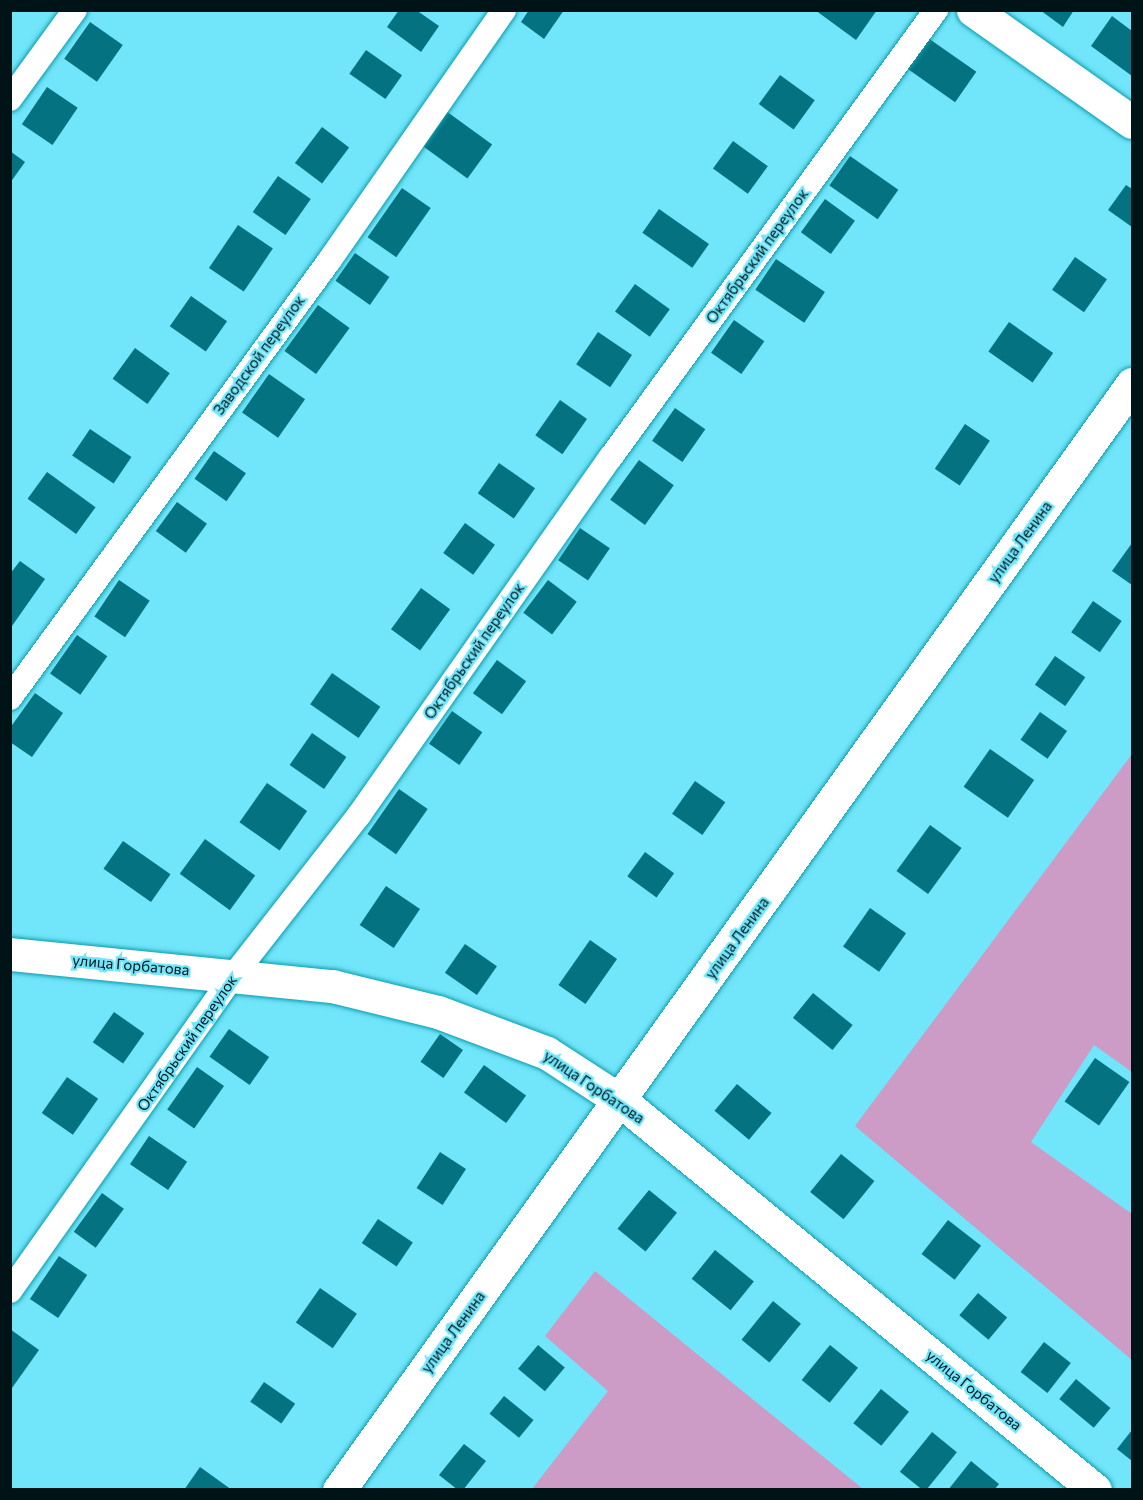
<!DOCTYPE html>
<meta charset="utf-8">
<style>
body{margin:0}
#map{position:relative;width:1143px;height:1500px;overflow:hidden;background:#71e5f9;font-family:Commissioner,sans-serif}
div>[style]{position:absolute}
.green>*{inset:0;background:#cc9bc6}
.building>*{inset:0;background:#047280;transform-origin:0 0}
.roads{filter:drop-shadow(0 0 2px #0b9caf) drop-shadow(0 0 2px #0b9caf)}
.street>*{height:24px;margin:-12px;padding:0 12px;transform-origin:12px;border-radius:12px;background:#fff}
.secondary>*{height:33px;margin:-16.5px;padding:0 16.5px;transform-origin:16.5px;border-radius:16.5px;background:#fff}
.primary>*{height:33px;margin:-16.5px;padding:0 16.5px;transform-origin:16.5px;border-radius:16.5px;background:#fff}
span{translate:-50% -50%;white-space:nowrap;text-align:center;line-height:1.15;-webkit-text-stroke:4.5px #71e5f9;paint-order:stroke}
.street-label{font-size:15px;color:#001317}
.frame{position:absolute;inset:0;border:12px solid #001317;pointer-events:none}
</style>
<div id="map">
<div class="green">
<div style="clip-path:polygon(1132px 754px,1132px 1072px,1094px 1045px,1031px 1142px,1132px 1214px,1132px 1360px,855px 1126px)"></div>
<div style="clip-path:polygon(595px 1271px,863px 1489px,532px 1489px,608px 1391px,545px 1336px)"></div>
</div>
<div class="building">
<div style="clip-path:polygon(399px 10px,416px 10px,439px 26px,421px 52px,387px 27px)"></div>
<div style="clip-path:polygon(529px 10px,564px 10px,544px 39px,521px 22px)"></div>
<div style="clip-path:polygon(815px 10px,877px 10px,856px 40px)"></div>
<div style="clip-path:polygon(1040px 10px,1074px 10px,1063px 27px)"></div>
<div style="clip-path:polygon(1112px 16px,1132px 31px,1132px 76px,1091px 46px)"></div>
<div style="left:90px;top:22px;width:40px;height:45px;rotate:35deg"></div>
<div style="left:928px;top:38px;width:59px;height:37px;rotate:35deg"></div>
<div style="left:366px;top:50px;width:44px;height:29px;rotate:35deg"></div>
<div style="left:780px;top:75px;width:43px;height:36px;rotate:36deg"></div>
<div style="left:47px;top:87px;width:37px;height:45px;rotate:34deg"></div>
<div style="left:446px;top:111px;width:57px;height:42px;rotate:36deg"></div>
<div style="left:322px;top:127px;width:34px;height:45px;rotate:37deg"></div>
<div style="left:733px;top:141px;width:43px;height:34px;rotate:36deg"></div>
<div style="clip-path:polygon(10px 151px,25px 162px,10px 183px)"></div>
<div style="left:850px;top:156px;width:59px;height:36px;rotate:35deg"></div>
<div style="left:278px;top:176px;width:40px;height:44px;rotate:35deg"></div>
<div style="clip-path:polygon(1126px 185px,1132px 189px,1132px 227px,1108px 210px)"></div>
<div style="left:402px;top:188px;width:35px;height:60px;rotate:35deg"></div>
<div style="left:825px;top:199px;width:37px;height:41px;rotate:36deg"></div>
<div style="left:659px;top:209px;width:61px;height:29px;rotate:35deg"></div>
<div style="left:238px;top:225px;width:42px;height:52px;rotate:34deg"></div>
<div style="left:355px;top:253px;width:42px;height:34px;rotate:35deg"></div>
<div style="left:1075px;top:257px;width:39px;height:40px;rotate:35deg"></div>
<div style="left:776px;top:259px;width:59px;height:37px;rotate:34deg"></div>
<div style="left:635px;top:284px;width:43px;height:34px;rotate:36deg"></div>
<div style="left:191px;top:296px;width:44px;height:37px;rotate:35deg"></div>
<div style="left:318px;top:305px;width:39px;height:57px;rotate:36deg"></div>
<div style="left:734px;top:320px;width:37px;height:40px;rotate:35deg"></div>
<div style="left:1009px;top:322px;width:54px;height:36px;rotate:35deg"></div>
<div style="left:598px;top:332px;width:41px;height:39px;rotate:34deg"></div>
<div style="left:135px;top:348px;width:43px;height:38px;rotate:36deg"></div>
<div style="left:269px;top:374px;width:44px;height:47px;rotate:35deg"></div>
<div style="left:560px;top:400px;width:33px;height:43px;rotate:35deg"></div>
<div style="left:675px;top:408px;width:37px;height:40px;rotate:35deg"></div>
<div style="left:965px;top:424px;width:30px;height:54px;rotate:34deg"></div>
<div style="left:90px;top:429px;width:50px;height:32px;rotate:34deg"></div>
<div style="left:214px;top:451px;width:39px;height:34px;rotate:35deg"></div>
<div style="left:639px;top:460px;width:43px;height:49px;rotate:36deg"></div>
<div style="left:499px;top:463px;width:44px;height:37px;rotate:35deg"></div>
<div style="left:47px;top:472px;width:60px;height:33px;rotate:36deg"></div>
<div style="left:177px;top:502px;width:37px;height:36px;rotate:36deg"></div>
<div style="left:465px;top:523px;width:37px;height:37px;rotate:36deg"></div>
<div style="left:580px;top:528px;width:36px;height:39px;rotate:34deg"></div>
<div style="clip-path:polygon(1132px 543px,1132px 585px,1112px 571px)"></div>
<div style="clip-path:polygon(20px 561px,45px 579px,12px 626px,10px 574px)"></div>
<div style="left:119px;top:580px;width:37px;height:44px;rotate:34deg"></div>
<div style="left:548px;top:580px;width:36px;height:41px;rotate:37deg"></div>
<div style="left:421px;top:588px;width:36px;height:51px;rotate:36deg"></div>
<div style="left:1093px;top:601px;width:35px;height:38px;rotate:35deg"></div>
<div style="left:77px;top:635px;width:37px;height:47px;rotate:35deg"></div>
<div style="left:1055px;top:656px;width:37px;height:35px;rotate:35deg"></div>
<div style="left:497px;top:660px;width:36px;height:41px;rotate:36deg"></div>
<div style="left:332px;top:673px;width:59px;height:38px;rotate:35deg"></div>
<div style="clip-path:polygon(35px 693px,63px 713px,32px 757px,10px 742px,10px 728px)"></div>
<div style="left:452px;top:711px;width:37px;height:40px;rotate:35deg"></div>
<div style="left:1040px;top:712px;width:33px;height:34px;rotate:35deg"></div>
<div style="left:312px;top:733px;width:42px;height:39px;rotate:35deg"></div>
<div style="left:990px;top:749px;width:54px;height:46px;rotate:35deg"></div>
<div style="left:695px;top:781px;width:37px;height:40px;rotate:35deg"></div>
<div style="left:267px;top:783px;width:49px;height:48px;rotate:35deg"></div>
<div style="left:399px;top:789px;width:35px;height:55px;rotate:35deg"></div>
<div style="left:930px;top:825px;width:39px;height:57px;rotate:36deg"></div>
<div style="left:205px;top:839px;width:62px;height:43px;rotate:36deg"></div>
<div style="left:123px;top:841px;width:58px;height:34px;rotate:35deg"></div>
<div style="left:645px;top:852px;width:36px;height:30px;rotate:36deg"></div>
<div style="left:386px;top:886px;width:41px;height:47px;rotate:34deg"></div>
<div style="left:870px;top:908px;width:44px;height:47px;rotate:35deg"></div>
<div style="left:590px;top:940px;width:33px;height:55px;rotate:35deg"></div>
<div style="left:465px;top:944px;width:39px;height:35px;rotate:35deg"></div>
<div style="left:813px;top:993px;width:51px;height:32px;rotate:39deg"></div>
<div style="left:114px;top:1012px;width:37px;height:37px;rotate:35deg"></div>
<div style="left:229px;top:1029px;width:49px;height:34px;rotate:35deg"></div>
<div style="left:440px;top:1034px;width:28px;height:34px;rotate:35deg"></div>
<div style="left:1095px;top:1058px;width:42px;height:53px;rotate:35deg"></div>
<div style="left:484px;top:1065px;width:52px;height:34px;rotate:36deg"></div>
<div style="left:197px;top:1067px;width:33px;height:52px;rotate:35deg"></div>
<div style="left:67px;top:1077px;width:38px;height:44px;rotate:35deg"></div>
<div style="left:737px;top:1084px;width:45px;height:35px;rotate:40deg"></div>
<div style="left:149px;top:1136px;width:46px;height:34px;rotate:34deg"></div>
<div style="left:440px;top:1152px;width:31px;height:43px;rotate:33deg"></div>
<div style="left:841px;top:1154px;width:43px;height:49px;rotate:39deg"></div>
<div style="left:649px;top:1190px;width:36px;height:50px;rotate:39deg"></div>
<div style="left:102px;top:1193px;width:27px;height:48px;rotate:36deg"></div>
<div style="left:378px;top:1219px;width:42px;height:29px;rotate:34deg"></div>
<div style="left:948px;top:1220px;width:42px;height:43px;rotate:38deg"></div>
<div style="left:715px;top:1250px;width:50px;height:37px;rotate:39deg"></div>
<div style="left:59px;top:1256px;width:34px;height:52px;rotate:34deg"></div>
<div style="left:320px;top:1288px;width:45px;height:42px;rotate:35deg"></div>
<div style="left:978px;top:1293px;width:38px;height:29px;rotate:40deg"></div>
<div style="left:773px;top:1301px;width:36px;height:50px;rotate:39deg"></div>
<div style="clip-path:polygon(10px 1329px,39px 1350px,12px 1388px,10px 1387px)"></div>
<div style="left:1044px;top:1342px;width:34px;height:38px;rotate:38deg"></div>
<div style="left:538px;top:1345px;width:35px;height:31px;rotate:40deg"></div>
<div style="left:830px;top:1345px;width:36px;height:45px;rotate:39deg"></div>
<div style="left:1076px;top:1379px;width:45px;height:26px;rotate:40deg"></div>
<div style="left:264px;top:1382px;width:38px;height:24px;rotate:35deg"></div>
<div style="left:881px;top:1389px;width:36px;height:44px;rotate:39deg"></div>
<div style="left:504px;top:1396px;width:38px;height:23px;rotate:39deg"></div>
<div style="clip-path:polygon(1132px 1430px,1132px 1461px,1117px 1449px)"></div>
<div style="left:932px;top:1432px;width:32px;height:51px;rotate:39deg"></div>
<div style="clip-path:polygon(464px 1444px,486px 1461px,463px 1490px,458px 1490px,439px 1475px)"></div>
<div style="clip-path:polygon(971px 1461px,999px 1484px,994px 1490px,948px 1490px)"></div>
<div style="clip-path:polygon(200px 1467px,232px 1490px,184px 1490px)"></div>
</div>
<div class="roads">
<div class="street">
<div style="left:10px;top:99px;width:110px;rotate:-53.9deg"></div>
<div style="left:10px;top:698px;width:541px;rotate:-53.87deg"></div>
<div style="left:329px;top:261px;width:306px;rotate:-55.1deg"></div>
<div style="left:10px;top:1291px;width:387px;rotate:-54.7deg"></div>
<div style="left:234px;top:975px;width:203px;rotate:-52deg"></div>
<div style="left:359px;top:815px;width:438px;rotate:-54.9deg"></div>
<div style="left:611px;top:457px;width:553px;rotate:-53.98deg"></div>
</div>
<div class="secondary">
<div style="left:339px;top:1490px;width:1361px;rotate:-54.36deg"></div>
</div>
<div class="primary">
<div style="left:973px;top:10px;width:194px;rotate:35.2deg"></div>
<div style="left:10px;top:954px;width:324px;rotate:5.7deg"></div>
<div style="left:332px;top:986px;width:109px;rotate:13.8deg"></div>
<div style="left:438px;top:1012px;width:116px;rotate:20.6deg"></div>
<div style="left:547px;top:1053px;width:88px;rotate:33deg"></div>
<div style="left:621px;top:1101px;width:613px;rotate:39.37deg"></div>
</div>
</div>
<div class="street-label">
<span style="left:757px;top:256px;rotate:-54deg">Октябрьский переулок</span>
<span style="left:259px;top:355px;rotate:-54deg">Заводской переулок</span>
<span style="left:1020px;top:542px;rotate:-54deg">улица Ленина</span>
<span style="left:474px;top:651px;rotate:-55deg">Октябрьский переулок</span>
<span style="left:737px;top:938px;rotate:-54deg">улица Ленина</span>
<span style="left:131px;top:965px;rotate:5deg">улица Горбатова</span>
<span style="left:187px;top:1043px;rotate:-55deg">Октябрьский переулок</span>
<span style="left:594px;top:1087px;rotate:34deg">улица Горбатова</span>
<span style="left:453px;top:1332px;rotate:-54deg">улица Ленина</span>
<span style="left:974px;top:1390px;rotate:39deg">улица Горбатова</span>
</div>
<div class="frame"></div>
</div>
